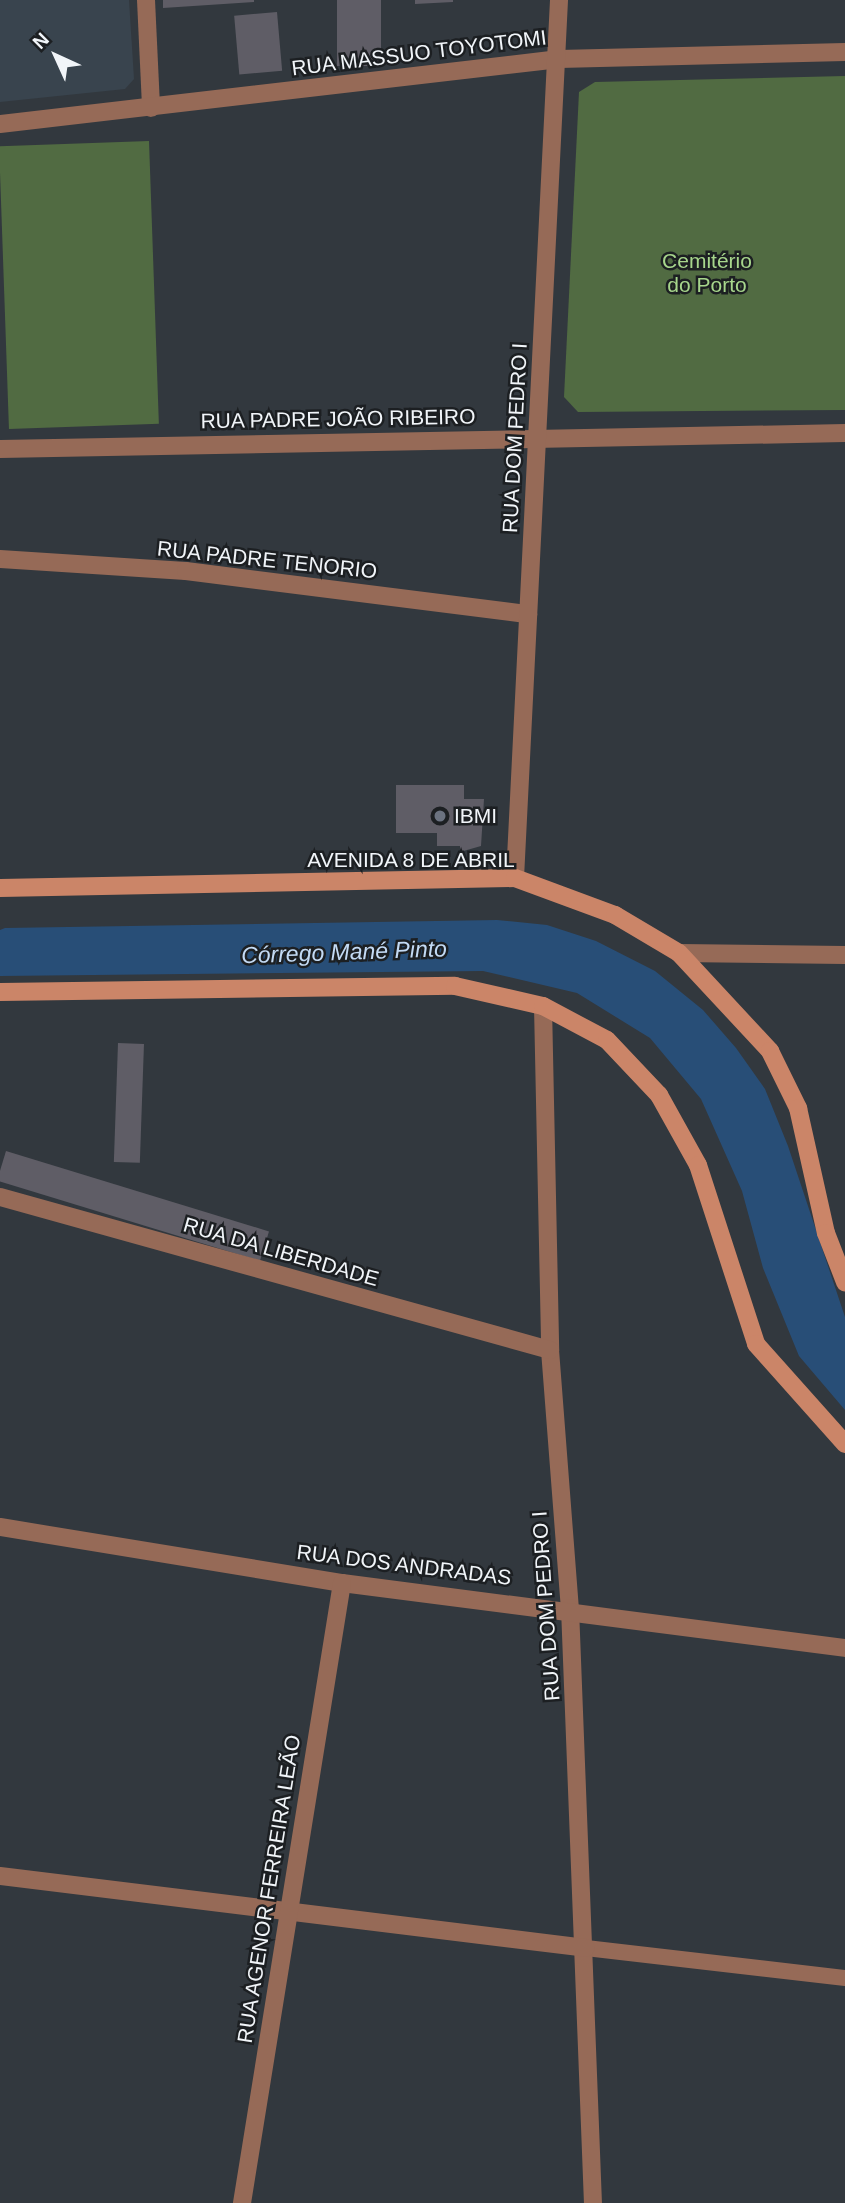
<!DOCTYPE html>
<meta charset="utf-8">
<style>
body{margin:0}
#map{position:relative;width:845px;height:2203px;overflow:hidden;background:#32383e;font-family:Helvetica,sans-serif}
div>[style]{position:absolute}
.built>*{inset:0;background:#39444e}
.green>*{inset:0;background:#516b42;transform-origin:0 0}
.water>*{inset:0;background:#284e77}
.building>*{inset:0;background:#5f5d66;transform-origin:0 0}
.service>*{height:16px;margin:-8px;padding:0 8px;transform-origin:8px;border-radius:8px;background:#966a57}
.minor>*{height:18px;margin:-9px;padding:0 9px;transform-origin:9px;border-radius:9px;background:#966a57}
.secondary>*{height:18px;margin:-9px;padding:0 9px;transform-origin:9px;border-radius:9px;background:#cb8568}
.dots>*{width:19px;height:19px;translate:-50% -50%;box-sizing:border-box;border:4px solid #1c1f22;border-radius:50%}
span{translate:-50% -50%;white-space:nowrap;text-align:center;line-height:1.15;-webkit-text-stroke:5px #1c1f22;paint-order:stroke}
.street-label{font-size:21px;color:#f1f5f9}
.park-label{font-size:21px;color:#a7d68c}
.poi-label{font-size:21px;color:#f1f5f9}
.left{translate:0 -50%;text-align:left}
.water-label{font-size:23px;color:#c3daf4;font-style:italic}
.north{position:absolute;left:21px;top:21px;width:70px;height:70px;-webkit-text-stroke:5px #1c1f22;paint-order:stroke;rotate:315deg;font-size:19px;font-weight:700;line-height:28px;text-align:center;color:#f1f5f9}
.north::after{content:'';display:block;margin:auto;width:24px;height:32px;background:#f1f5f9;clip-path:polygon(50% 0,100% 100%,50% 72%,0 100%)}
</style>
<div id="map">
<div class="built">
<div style="clip-path:polygon(0 0,129px 0,134px 79px,125px 89px,0 102px)"></div>
</div>
<div class="green">
<div style="clip-path:polygon(845px 76px,845px 410px,578px 412px,564px 397px,579px 92px,595px 82px)"></div>
<div style="left:149px;top:141px;width:283px;height:150px;rotate:88deg"></div>
</div>
<div class="water">
<div style="clip-path:polygon(497px 920px,547px 925px,596px 941px,655px 971px,703px 1010px,736px 1048px,765px 1089px,788px 1146px,845px 1317px,845px 1410px,799px 1356px,763px 1268px,742px 1191px,701px 1099px,650px 1038px,577px 993px,483px 971px,0 976px,0 930px,5px 928px)"></div>
</div>
<div class="building">
<div style="clip-path:polygon(163px 0,254px 0,254px 2px,163px 8px)"></div>
<div style="left:337px;top:0;width:44px;height:66px"></div>
<div style="clip-path:polygon(415px 0,453px 0,453px 2px,415px 4px)"></div>
<div style="left:277px;top:12px;width:59px;height:43px;rotate:85deg"></div>
<div style="clip-path:polygon(396px 785px,464px 785px,464px 799px,484px 799px,481px 846px,460px 852px,460px 846px,437px 846px,437px 833px,396px 833px)"></div>
<div style="left:118px;top:1043px;width:26px;height:119px;rotate:2deg"></div>
<div style="left:6px;top:1151px;width:275px;height:31px;rotate:17deg"></div>
</div>
<div class="service">
<div style="left:586px;top:1948px;width:261px;rotate:6.6deg"></div>
</div>
<div class="minor">
<div style="left:146px;top:0;width:108px;rotate:87.3deg"></div>
<div style="left:0;top:124px;width:563px;rotate:-6.63deg"></div>
<div style="left:559px;top:59px;width:286px;rotate:-1.4deg"></div>
<div style="left:0;top:449px;width:845px;rotate:-1.08deg"></div>
<div style="left:0;top:559px;width:186px;rotate:3.7deg"></div>
<div style="left:186px;top:571px;width:345px;rotate:7.2deg"></div>
<div style="left:515px;top:878px;width:879px;rotate:-87.13deg"></div>
<div style="left:679px;top:953px;width:166px;rotate:0.7deg"></div>
<div style="left:543px;top:1006px;width:344px;rotate:88.8deg"></div>
<div style="left:550px;top:1350px;width:259px;rotate:85.6deg"></div>
<div style="left:570px;top:1608px;width:595px;rotate:87.79deg"></div>
<div style="left:0;top:1197px;width:571px;rotate:15.55deg"></div>
<div style="left:0;top:1527px;width:347px;rotate:9.3deg"></div>
<div style="left:342px;top:1583px;width:507px;rotate:7.36deg"></div>
<div style="left:0;top:1876px;width:590px;rotate:7deg"></div>
<div style="left:242px;top:2203px;width:628px;rotate:-80.84deg"></div>
</div>
<div class="secondary">
<div style="left:0;top:888px;width:515px;rotate:-1.11deg"></div>
<div style="left:515px;top:878px;width:107px;rotate:20.3deg"></div>
<div style="left:615px;top:915px;width:74px;rotate:30.7deg"></div>
<div style="left:679px;top:953px;width:134px;rotate:47.1deg"></div>
<div style="left:770px;top:1051px;width:64px;rotate:63.8deg"></div>
<div style="left:798px;top:1108px;width:128px;rotate:77.4deg"></div>
<div style="left:826px;top:1233px;width:53px;rotate:68.8deg"></div>
<div style="left:0;top:992px;width:455px;rotate:-0.8deg"></div>
<div style="left:455px;top:986px;width:90px;rotate:12.8deg"></div>
<div style="left:543px;top:1006px;width:72px;rotate:28deg"></div>
<div style="left:607px;top:1040px;width:76px;rotate:46.6deg"></div>
<div style="left:659px;top:1095px;width:80px;rotate:60.9deg"></div>
<div style="left:698px;top:1165px;width:188px;rotate:72deg"></div>
<div style="left:756px;top:1344px;width:134px;rotate:48.3deg"></div>
</div>
<div class="dots">
<div style="left:440px;top:816px;background:#6b7280"></div>
</div>
<div class="street-label">
<span style="left:419px;top:53px;rotate:-7deg">RUA MASSUO TOYOTOMI</span>
<span style="left:338px;top:419px;rotate:-1deg">RUA PADRE JOÃO RIBEIRO</span>
<span style="left:515px;top:438px;rotate:-87deg">RUA DOM PEDRO I</span>
<span style="left:267px;top:560px;rotate:6deg">RUA PADRE TENORIO</span>
<span style="left:411px;top:860px">AVENIDA 8 DE ABRIL</span>
<span style="left:281px;top:1252px;rotate:16deg">RUA DA LIBERDADE</span>
<span style="left:404px;top:1565px;rotate:7deg">RUA DOS ANDRADAS</span>
<span style="left:546px;top:1606px;rotate:-94deg">RUA DOM PEDRO I</span>
<span style="left:269px;top:1889px;rotate:-81deg">RUA AGENOR FERREIRA LEÃO</span>
</div>
<div class="park-label">
<span style="left:707px;top:273px">Cemitério<br>do Porto</span>
</div>
<div class="poi-label">
<span class="left" style="left:454px;top:816px">IBMI</span>
</div>
<div class="water-label">
<span style="left:344px;top:952px;rotate:-2deg">Córrego Mané Pinto</span>
</div>
<div class="north">N</div>
</div>
